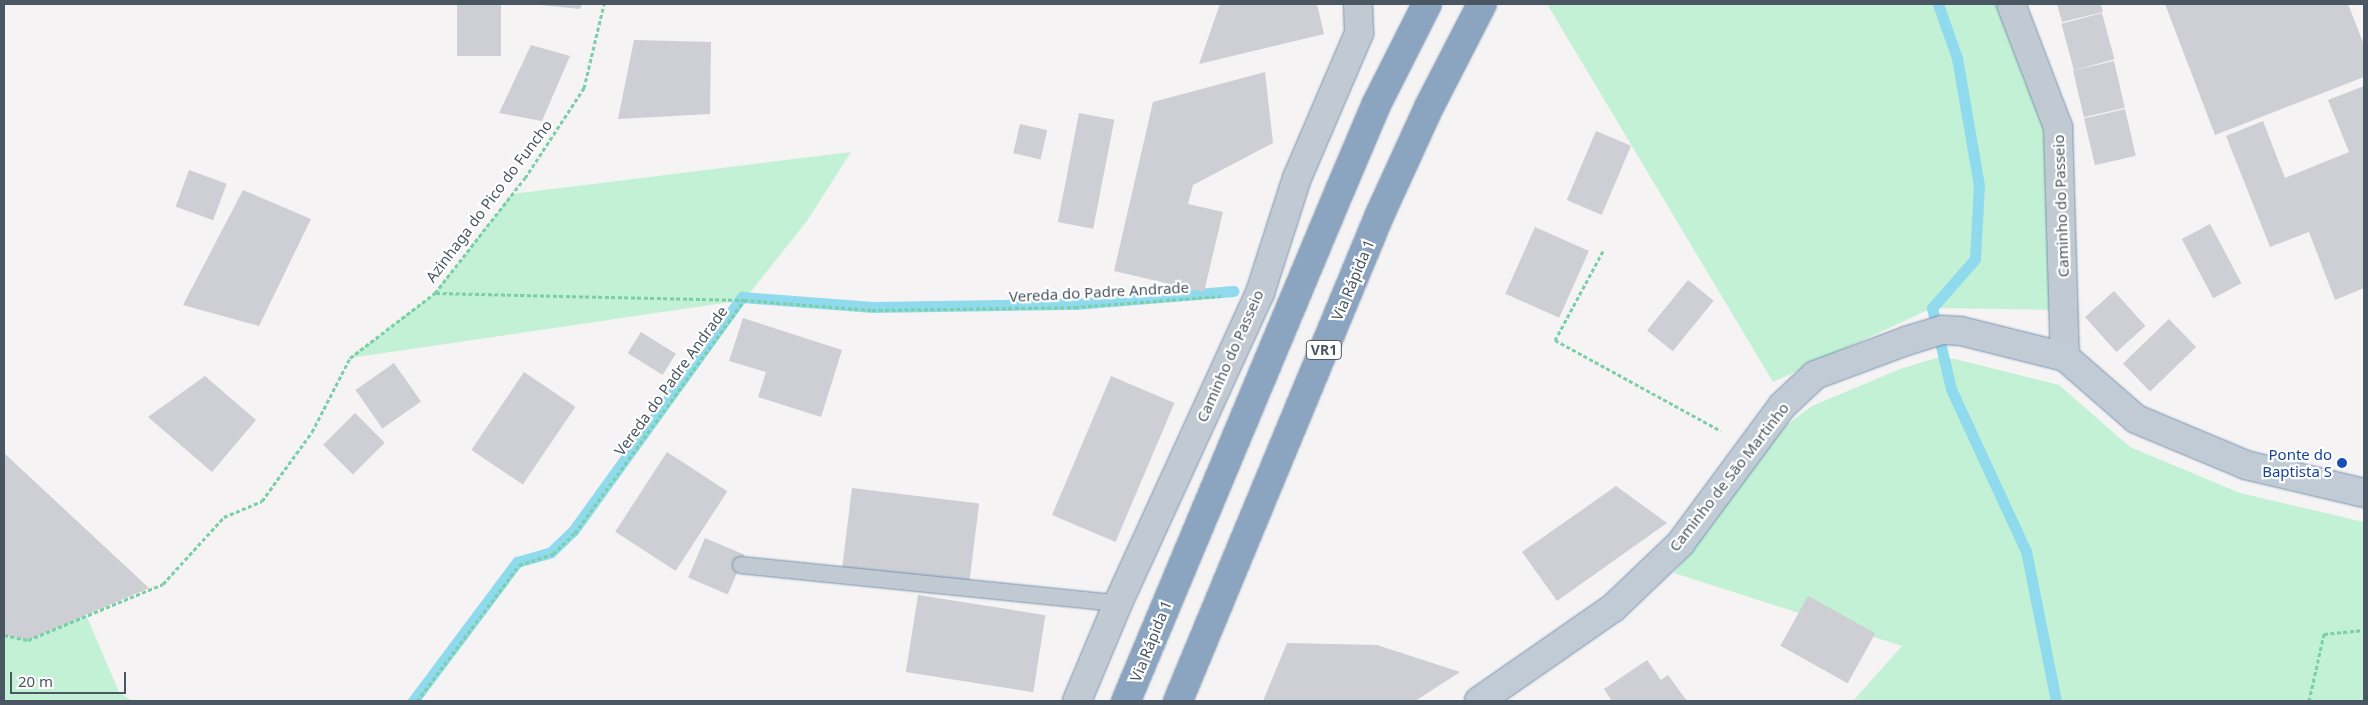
<!DOCTYPE html>
<meta charset="utf-8">
<style>
body{margin:0}
#map{position:relative;width:2368px;height:705px;overflow:hidden;background:#f5f3f3;font-family:"Noto Sans",sans-serif}
div>[style]{position:absolute}
.green>*{inset:0;background:#c3f1d5}
.stream>*{height:11px;margin:-5.5px;padding:0 5.5px;transform-origin:5.5px;border-radius:5.5px;background:#90daee}
.building>*{inset:0;background:#cdcfd5;transform-origin:0 0}
.path>*{height:3px;margin-top:-1.5px;transform-origin:0;background:repeating-linear-gradient(90deg,#7ad0a6 0 4px,transparent 0 6.5px)}
.roads{filter:drop-shadow(0 0 1px #7690ad) drop-shadow(0 0 1px #7690ad)}
.lane>*{height:16px;margin:-8px;padding:0 8px;transform-origin:8px;border-radius:8px;background:#c1cad2}
.street>*{height:28px;margin:-14px;padding:0 14px;transform-origin:14px;border-radius:14px;background:#c1cad2}
.secondary>*{height:28px;margin:-14px;padding:0 14px;transform-origin:14px;border-radius:14px;background:#c1cbd6}
.highway>*{height:28px;margin:-14px;padding:0 14px;transform-origin:14px;border-radius:14px;background:#8ba5c1}
.dots>*{width:14px;height:14px;translate:-50% -50%;box-sizing:border-box;border:2px solid #fff;border-radius:50%}
span{translate:-50% -50%;white-space:nowrap;text-align:center;line-height:1.15;-webkit-text-stroke:4.5px #fff;paint-order:stroke}
.shield-label span{padding:1px 4px;background:#fff;border:1px solid;border-radius:4px;-webkit-text-stroke-width:0}
.shield-label{font-size:14px;color:#4a5661;font-weight:700}
.street-label{font-size:15px;color:#4a5661}
.transit-label{font-size:15px;color:#164399}
.right{translate:-100% -50%;text-align:right}
.frame{position:absolute;inset:0;border:5px solid #4a5661;pointer-events:none}
.scale{position:absolute;left:10px;top:672px;width:116px;height:22px;box-sizing:border-box;border:2px solid #4a5661;border-top:0;padding-left:6px;font-size:15px;line-height:18px;white-space:nowrap;color:#4a5661;-webkit-text-stroke:4px #fff;paint-order:stroke}
</style>
<div id="map">
<div class="green">
<div style="clip-path:polygon(1547px 4px,2011px 4px,2058px 127px,2063px 310px,1932px 308px,1773px 382px)"></div>
<div style="clip-path:polygon(851px 152px,807px 221px,744px 300px,350px 358px,435px 293px,512px 194px)"></div>
<div style="clip-path:polygon(1936px 358px,1955px 359px,2059px 385px,2130px 447px,2240px 493px,2364px 522px,2364px 701px,1853px 701px,1902px 646px,1674px 573px,1775px 434px,1812px 406px,1900px 369px)"></div>
<div style="clip-path:polygon(86px 615px,119px 692px,132px 701px,4px 701px,4px 635px,28px 640px)"></div>
</div>
<div class="stream">
<div style="left:1938px;top:4px;width:57px;rotate:70.6deg"></div>
<div style="left:1957px;top:58px;width:129px;rotate:80.2deg"></div>
<div style="left:1979px;top:185px;width:74px;rotate:93.1deg"></div>
<div style="left:1975px;top:259px;width:65px;rotate:131.3deg"></div>
<div style="left:1932px;top:308px;width:83px;rotate:76.8deg"></div>
<div style="left:1951px;top:389px;width:179px;rotate:65.2deg"></div>
<div style="left:2026px;top:551px;width:153px;rotate:78.7deg"></div>
<div style="left:413px;top:701px;width:174px;rotate:-53.2deg"></div>
<div style="left:517px;top:562px;width:35px;rotate:-16deg"></div>
<div style="left:551px;top:552px;width:30px;rotate:-44deg"></div>
<div style="left:573px;top:531px;width:289px;rotate:-54.2deg"></div>
<div style="left:742px;top:297px;width:131px;rotate:4.4deg"></div>
<div style="left:873px;top:307px;width:202px;rotate:-0.9deg"></div>
<div style="left:1075px;top:304px;width:159px;rotate:-4.7deg"></div>
</div>
<div class="building">
<div style="left:457px;top:4px;width:44px;height:52px"></div>
<div style="clip-path:polygon(531px 4px,582px 4px,580px 9px)"></div>
<div style="clip-path:polygon(1220px 4px,1317px 4px,1324px 34px,1199px 64px)"></div>
<div style="clip-path:polygon(2057px 4px,2101px 4px,2103px 12px,2062px 22px)"></div>
<div style="clip-path:polygon(2165px 4px,2348px 4px,2364px 45px,2364px 77px,2215px 135px)"></div>
<div style="left:2102px;top:13px;width:48px;height:42px;rotate:75deg"></div>
<div style="clip-path:polygon(634px 40px,711px 42px,710px 114px,618px 119px)"></div>
<div style="clip-path:polygon(531px 45px,570px 56px,542px 121px,499px 113px)"></div>
<div style="left:2114px;top:61px;width:48px;height:42px;rotate:77deg"></div>
<div style="clip-path:polygon(1265px 72px,1273px 143px,1193px 185px,1188px 204px,1223px 212px,1204px 292px,1114px 271px,1153px 102px)"></div>
<div style="clip-path:polygon(2364px 86px,2364px 288px,2335px 300px,2309px 232px,2270px 247px,2226px 136px,2263px 121px,2285px 178px,2349px 152px,2328px 100px)"></div>
<div style="left:2125px;top:109px;width:48px;height:42px;rotate:77deg"></div>
<div style="left:1079px;top:113px;width:36px;height:111px;rotate:11deg"></div>
<div style="left:1020px;top:124px;width:28px;height:30px;rotate:13deg"></div>
<div style="left:1596px;top:131px;width:38px;height:75px;rotate:23deg"></div>
<div style="left:189px;top:170px;width:40px;height:39px;rotate:20deg"></div>
<div style="clip-path:polygon(243px 190px,311px 219px,259px 326px,183px 305px)"></div>
<div style="left:2210px;top:224px;width:67px;height:32px;rotate:62deg"></div>
<div style="left:1535px;top:227px;width:59px;height:73px;rotate:24deg"></div>
<div style="left:1688px;top:280px;width:33px;height:65px;rotate:39deg"></div>
<div style="left:2114px;top:291px;width:47px;height:39px;rotate:48deg"></div>
<div style="clip-path:polygon(743px 318px,842px 350px,821px 417px,758px 397px,766px 372px,729px 361px)"></div>
<div style="left:2169px;top:319px;width:39px;height:64px;rotate:46deg"></div>
<div style="left:641px;top:332px;width:41px;height:25px;rotate:32deg"></div>
<div style="left:394px;top:363px;width:47px;height:47px;rotate:55deg"></div>
<div style="left:524px;top:372px;width:62px;height:94px;rotate:34deg"></div>
<div style="clip-path:polygon(205px 376px,256px 420px,212px 472px,148px 417px)"></div>
<div style="left:1111px;top:376px;width:69px;height:151px;rotate:23deg"></div>
<div style="left:355px;top:413px;width:42px;height:45px;rotate:45deg"></div>
<div style="left:667px;top:452px;width:72px;height:95px;rotate:33deg"></div>
<div style="clip-path:polygon(4px 453px,149px 588px,28px 640px,4px 635px)"></div>
<div style="clip-path:polygon(1616px 486px,1667px 523px,1557px 601px,1522px 552px)"></div>
<div style="left:852px;top:488px;width:128px;height:81px;rotate:7deg"></div>
<div style="left:705px;top:538px;width:43px;height:43px;rotate:23deg"></div>
<div style="left:918px;top:595px;width:129px;height:78px;rotate:9deg"></div>
<div style="left:1808px;top:596px;width:77px;height:57px;rotate:29deg"></div>
<div style="clip-path:polygon(1287px 643px,1377px 645px,1460px 672px,1415px 701px,1263px 701px)"></div>
<div style="clip-path:polygon(1647px 660px,1661px 680px,1668px 675px,1687px 701px,1612px 701px,1604px 689px)"></div>
</div>
<div class="path">
<div style="left:1603px;top:251px;width:101px;rotate:118.3deg"></div>
<div style="left:1555px;top:340px;width:189px;rotate:28.7deg"></div>
<div style="left:436px;top:293px;width:308px;rotate:1.3deg"></div>
<div style="left:4px;top:635px;width:25px;rotate:12deg"></div>
<div style="left:28px;top:640px;width:146px;rotate:-22.5deg"></div>
<div style="left:163px;top:584px;width:91px;rotate:-47.7deg"></div>
<div style="left:224px;top:517px;width:41px;rotate:-22.8deg"></div>
<div style="left:262px;top:501px;width:85px;rotate:-54.1deg"></div>
<div style="left:312px;top:432px;width:83px;rotate:-62.8deg"></div>
<div style="left:350px;top:358px;width:107px;rotate:-37.4deg"></div>
<div style="left:435px;top:293px;width:146px;rotate:-52deg"></div>
<div style="left:525px;top:178px;width:108px;rotate:-56.8deg"></div>
<div style="left:584px;top:88px;width:86px;rotate:-76.6deg"></div>
<div style="left:417px;top:701px;width:170px;rotate:-53.1deg"></div>
<div style="left:519px;top:565px;width:36px;rotate:-18deg"></div>
<div style="left:553px;top:554px;width:30px;rotate:-44deg"></div>
<div style="left:575px;top:533px;width:288px;rotate:-54deg"></div>
<div style="left:744px;top:300px;width:128px;rotate:4.5deg"></div>
<div style="left:872px;top:310px;width:203px;rotate:-0.8deg"></div>
<div style="left:1075px;top:307px;width:146px;rotate:-4.3deg"></div>
<div style="left:2309px;top:701px;width:69px;rotate:-77.4deg"></div>
<div style="left:2324px;top:634px;width:40px;rotate:-5.7deg"></div>
</div>
<div class="roads">
<div class="lane">
<div style="left:741px;top:565px;width:379px;rotate:5.8deg"></div>
</div>
<div class="street">
<div style="left:2011px;top:4px;width:132px;rotate:69.1deg"></div>
<div style="left:2058px;top:127px;width:230px;rotate:88.3deg"></div>
<div style="left:1077px;top:701px;width:106px;rotate:-67.3deg"></div>
<div style="left:1118px;top:603px;width:341px;rotate:-65.4deg"></div>
<div style="left:1260px;top:293px;width:121px;rotate:-72.2deg"></div>
<div style="left:1297px;top:178px;width:158px;rotate:-66.8deg"></div>
<div style="left:1359px;top:33px;width:29px;rotate:-92deg"></div>
</div>
<div class="secondary">
<div style="left:1479px;top:701px;width:163px;rotate:-34.8deg"></div>
<div style="left:1613px;top:608px;width:93px;rotate:-43.7deg"></div>
<div style="left:1680px;top:544px;width:172px;rotate:-53.5deg"></div>
<div style="left:1782px;top:406px;width:45px;rotate:-43.2deg"></div>
<div style="left:1815px;top:375px;width:97px;rotate:-20.5deg"></div>
<div style="left:1906px;top:341px;width:38px;rotate:-17deg"></div>
<div style="left:1942px;top:330px;width:19px;rotate:3deg"></div>
<div style="left:1961px;top:331px;width:107px;rotate:14deg"></div>
<div style="left:2065px;top:357px;width:94px;rotate:41.1deg"></div>
<div style="left:2136px;top:419px;width:119px;rotate:22.7deg"></div>
<div style="left:2246px;top:465px;width:121px;rotate:13.3deg"></div>
</div>
<div class="highway">
<div style="left:1126px;top:701px;width:554px;rotate:-67.28deg"></div>
<div style="left:1340px;top:190px;width:92px;rotate:-67deg"></div>
<div style="left:1376px;top:105px;width:113px;rotate:-63.2deg"></div>
<div style="left:1178px;top:701px;width:527px;rotate:-67.47deg"></div>
<div style="left:1380px;top:214px;width:118px;rotate:-65.4deg"></div>
<div style="left:1429px;top:107px;width:116px;rotate:-62.8deg"></div>
</div>
</div>
<div class="dots">
<div style="left:2342px;top:463px;background:#1a4fb4"></div>
</div>
<div class="shield-label">
<span style="left:1324px;top:350px">VR1</span>
</div>
<div class="street-label">
<span style="left:489px;top:201px;rotate:-53deg">Azinhaga do Pico do Funcho</span>
<span style="left:2061px;top:206px;rotate:-92deg">Caminho do Passeio</span>
<span style="left:1353px;top:280px;rotate:-67deg">Via Rápida 1</span>
<span style="left:1099px;top:292px;rotate:-3deg">Vereda do Padre Andrade</span>
<span style="left:1230px;top:356px;rotate:-66deg">Caminho do Passeio</span>
<span style="left:671px;top:381px;rotate:-54deg">Vereda do Padre Andrade</span>
<span style="left:1729px;top:477px;rotate:-52deg">Caminho de São Martinho</span>
<span style="left:1151px;top:641px;rotate:-68deg">Via Rápida 1</span>
</div>
<div class="transit-label">
<span class="right" style="left:2332px;top:463px">Ponte do<br>Baptista S</span>
</div>
<div class="frame"></div>
<div class="scale">20 m</div>
</div>
